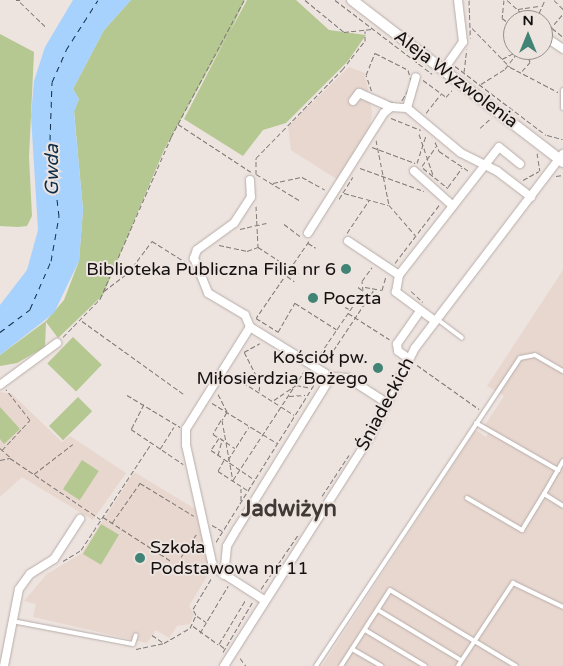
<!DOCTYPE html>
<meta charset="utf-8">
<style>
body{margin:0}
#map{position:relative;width:563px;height:666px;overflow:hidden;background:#ede3df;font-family:"Varela Round",sans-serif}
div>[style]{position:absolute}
.built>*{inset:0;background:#e8d7cf}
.green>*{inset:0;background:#b5c891;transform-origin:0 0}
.water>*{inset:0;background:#a7d2fd}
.ferry>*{height:1px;margin-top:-0.5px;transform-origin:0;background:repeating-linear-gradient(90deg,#0e2d48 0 6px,transparent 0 11px)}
.path>*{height:1px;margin-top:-0.5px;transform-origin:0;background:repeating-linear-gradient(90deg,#807a77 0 5px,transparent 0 7.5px)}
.roads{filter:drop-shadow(0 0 1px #b6ada9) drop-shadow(0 0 1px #b6ada9)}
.service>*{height:4px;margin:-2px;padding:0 2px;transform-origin:2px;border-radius:2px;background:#fff}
.minor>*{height:8px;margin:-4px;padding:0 4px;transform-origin:4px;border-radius:4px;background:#fff}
.tertiary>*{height:10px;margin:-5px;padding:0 5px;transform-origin:5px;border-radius:5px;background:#fff}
.dots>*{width:14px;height:14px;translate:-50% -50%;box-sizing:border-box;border:2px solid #ede3df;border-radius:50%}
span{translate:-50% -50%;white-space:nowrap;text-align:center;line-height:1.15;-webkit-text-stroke:4px #ede3df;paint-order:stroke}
.street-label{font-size:18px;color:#141110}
.poi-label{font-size:18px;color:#141110}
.right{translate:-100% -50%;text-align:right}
.left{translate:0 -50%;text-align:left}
.water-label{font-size:19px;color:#0e2d48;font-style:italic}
.district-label{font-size:22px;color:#413936;font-weight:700}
.north{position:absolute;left:503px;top:10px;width:50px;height:50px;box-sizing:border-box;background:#ede3df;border:1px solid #968f8c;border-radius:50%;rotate:0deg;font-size:14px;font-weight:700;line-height:20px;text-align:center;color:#141110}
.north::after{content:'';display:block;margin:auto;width:18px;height:22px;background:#418374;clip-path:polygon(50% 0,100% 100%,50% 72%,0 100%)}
</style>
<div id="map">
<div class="built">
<div style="clip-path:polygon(349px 67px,365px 73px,372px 113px,370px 127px,338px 180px,291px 150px,288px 126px)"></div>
<div style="clip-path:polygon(563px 270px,563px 666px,322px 666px,473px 434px,476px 430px,486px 437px,489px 432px,485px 425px,504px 396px,487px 386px)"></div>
<div style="clip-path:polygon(0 392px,12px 394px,62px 442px,70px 436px,126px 473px,93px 520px,22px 477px,0 497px)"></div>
<div style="clip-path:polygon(134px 472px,197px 510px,210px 571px,189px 606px,194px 614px,190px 624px,177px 626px,169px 638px,156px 630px,147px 643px,33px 617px,36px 604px,24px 601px,47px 574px,82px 553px)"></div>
</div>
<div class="green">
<div style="clip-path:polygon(131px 0,245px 0,230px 32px,247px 0,296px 0,329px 30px,366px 35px,348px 61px,286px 123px,263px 130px,243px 156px,184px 119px,228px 34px,164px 150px,103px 295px,58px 338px,46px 322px,45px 347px,17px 363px,0 366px,0 355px,46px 321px,64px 300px,79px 261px,83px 210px,74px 111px,79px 99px,73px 89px,104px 30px)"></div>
<div style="clip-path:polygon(0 34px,34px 52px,29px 157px,32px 216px,27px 226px,18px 227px,0 226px)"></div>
<div style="left:73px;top:337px;width:40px;height:37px;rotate:44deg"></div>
<div style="left:78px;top:397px;width:20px;height:41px;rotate:45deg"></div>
<div style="clip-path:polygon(0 407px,20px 429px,4px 444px,0 439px)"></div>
<div style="left:82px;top:460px;width:20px;height:35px;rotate:33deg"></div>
<div style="left:101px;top:524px;width:21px;height:35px;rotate:31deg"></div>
</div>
<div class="water">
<div style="clip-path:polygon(73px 0,131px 0,104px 30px,73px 89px,79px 99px,74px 112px,83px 210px,79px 261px,54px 313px,0 355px,0 305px,27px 270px,38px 230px,31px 116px,34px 81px,45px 47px)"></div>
</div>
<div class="ferry">
<div style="left:0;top:332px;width:38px;rotate:-37deg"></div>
<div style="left:30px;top:309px;width:52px;rotate:-66.4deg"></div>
<div style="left:51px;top:261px;width:46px;rotate:-79.9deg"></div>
<div style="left:59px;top:216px;width:77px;rotate:-96.8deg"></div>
<div style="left:50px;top:140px;width:58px;rotate:-88deg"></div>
<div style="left:52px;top:82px;width:35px;rotate:-66deg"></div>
<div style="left:66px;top:50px;width:59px;rotate:-57.4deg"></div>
</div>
<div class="path">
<div style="left:16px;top:0;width:4px"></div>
<div style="left:305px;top:0;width:50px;rotate:39.4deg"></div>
<div style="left:344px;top:32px;width:28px;rotate:-6deg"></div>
<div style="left:335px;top:0;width:122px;rotate:37.3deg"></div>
<div style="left:469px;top:0;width:38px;rotate:88deg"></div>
<div style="left:504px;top:0;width:18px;rotate:96deg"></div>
<div style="left:502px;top:18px;width:14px;rotate:36deg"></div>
<div style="left:507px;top:0;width:30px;rotate:42deg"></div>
<div style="left:554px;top:0;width:13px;rotate:45deg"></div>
<div style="left:20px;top:2px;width:37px;rotate:44deg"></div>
<div style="left:518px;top:9px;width:21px;rotate:-8deg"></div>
<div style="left:536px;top:20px;width:22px;rotate:-66deg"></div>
<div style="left:472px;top:28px;width:54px;rotate:45.7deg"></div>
<div style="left:510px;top:67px;width:54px;rotate:27.5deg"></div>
<div style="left:552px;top:28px;width:14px;rotate:39deg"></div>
<div style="left:549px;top:30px;width:21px;rotate:-49deg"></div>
<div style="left:375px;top:53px;width:37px;rotate:27deg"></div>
<div style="left:408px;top:70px;width:14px;rotate:73deg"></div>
<div style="left:412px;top:83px;width:24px;rotate:120deg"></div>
<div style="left:400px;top:104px;width:27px;rotate:-167deg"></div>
<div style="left:374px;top:98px;width:24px;rotate:-109deg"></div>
<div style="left:366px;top:75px;width:24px;rotate:-68deg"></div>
<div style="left:502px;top:59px;width:20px;rotate:-27deg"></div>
<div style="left:455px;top:66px;width:114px;rotate:37.2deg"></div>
<div style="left:522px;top:71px;width:12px;rotate:-48deg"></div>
<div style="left:530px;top:62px;width:13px;rotate:-108deg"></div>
<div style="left:464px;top:72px;width:23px;rotate:-83deg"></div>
<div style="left:423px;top:80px;width:29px;rotate:36deg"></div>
<div style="left:446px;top:97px;width:9px;rotate:-49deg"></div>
<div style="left:481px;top:84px;width:28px;rotate:-32deg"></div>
<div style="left:505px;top:69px;width:20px;rotate:-53deg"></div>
<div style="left:426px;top:113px;width:24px;rotate:-52deg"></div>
<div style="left:391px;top:118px;width:32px;rotate:22deg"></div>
<div style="left:178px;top:124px;width:87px;rotate:33.3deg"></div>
<div style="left:480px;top:128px;width:15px;rotate:-42deg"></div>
<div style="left:419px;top:134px;width:43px;rotate:71.1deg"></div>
<div style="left:547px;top:135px;width:16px;rotate:15deg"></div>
<div style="left:376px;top:140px;width:66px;rotate:78.7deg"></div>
<div style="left:389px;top:205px;width:40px;rotate:49deg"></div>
<div style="left:435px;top:142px;width:10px;rotate:66deg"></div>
<div style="left:439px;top:151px;width:36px;rotate:34deg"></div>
<div style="left:372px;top:147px;width:46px;rotate:20.4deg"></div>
<div style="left:537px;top:153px;width:18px;rotate:81deg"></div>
<div style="left:417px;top:163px;width:28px;rotate:-72deg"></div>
<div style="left:422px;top:166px;width:24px;rotate:-54deg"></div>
<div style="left:360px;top:168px;width:68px;rotate:19.8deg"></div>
<div style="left:423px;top:168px;width:32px;rotate:39deg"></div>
<div style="left:556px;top:176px;width:7px;rotate:-8deg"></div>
<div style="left:523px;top:180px;width:18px;rotate:-29deg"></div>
<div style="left:273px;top:183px;width:30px;rotate:-12deg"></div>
<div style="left:302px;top:177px;width:26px;rotate:29deg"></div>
<div style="left:448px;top:187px;width:24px;rotate:-54deg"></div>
<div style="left:344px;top:193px;width:46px;rotate:15.3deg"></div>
<div style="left:339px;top:199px;width:26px;rotate:-58deg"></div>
<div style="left:299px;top:200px;width:50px;rotate:-148.8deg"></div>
<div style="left:256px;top:174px;width:16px;rotate:-90deg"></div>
<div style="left:256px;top:158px;width:123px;rotate:-45.7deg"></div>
<div style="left:342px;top:70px;width:37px;rotate:-52deg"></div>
<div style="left:365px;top:41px;width:10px;rotate:-90deg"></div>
<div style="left:256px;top:206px;width:41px;rotate:87.2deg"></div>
<div style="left:284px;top:224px;width:20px;rotate:37deg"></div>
<div style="left:240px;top:229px;width:27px;rotate:-13deg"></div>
<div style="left:347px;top:233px;width:40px;rotate:-56deg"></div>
<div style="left:309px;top:241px;width:93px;rotate:124.5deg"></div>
<div style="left:256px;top:318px;width:26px;rotate:32deg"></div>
<div style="left:278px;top:332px;width:34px;rotate:-60deg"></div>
<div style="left:295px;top:303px;width:49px;rotate:32.4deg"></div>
<div style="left:308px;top:243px;width:9px;rotate:32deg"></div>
<div style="left:219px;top:245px;width:29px;rotate:12deg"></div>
<div style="left:247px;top:251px;width:12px;rotate:-20deg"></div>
<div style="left:258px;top:247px;width:48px;rotate:33deg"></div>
<div style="left:395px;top:263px;width:74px;rotate:-52.7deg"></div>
<div style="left:287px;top:276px;width:9px;rotate:36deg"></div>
<div style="left:358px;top:287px;width:5px;rotate:37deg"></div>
<div style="left:365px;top:287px;width:17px;rotate:10deg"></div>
<div style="left:382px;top:290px;width:15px;rotate:-74deg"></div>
<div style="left:104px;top:291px;width:30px;rotate:-37deg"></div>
<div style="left:128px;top:273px;width:40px;rotate:-53deg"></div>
<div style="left:152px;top:241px;width:41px;rotate:32.2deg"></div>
<div style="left:411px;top:291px;width:16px;rotate:43deg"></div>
<div style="left:348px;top:302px;width:5px;rotate:37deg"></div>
<div style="left:345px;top:307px;width:4px;rotate:27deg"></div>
<div style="left:348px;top:313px;width:49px;rotate:32.4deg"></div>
<div style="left:82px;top:321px;width:127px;rotate:35.7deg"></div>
<div style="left:63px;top:337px;width:53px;rotate:-45.8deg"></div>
<div style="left:100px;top:299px;width:177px;rotate:-66.3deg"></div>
<div style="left:171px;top:137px;width:155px;rotate:-61.9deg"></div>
<div style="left:316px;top:360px;width:83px;rotate:-55.7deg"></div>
<div style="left:363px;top:291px;width:10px;rotate:-96deg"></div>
<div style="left:362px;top:281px;width:17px;rotate:-54deg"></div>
<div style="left:325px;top:363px;width:87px;rotate:-56.3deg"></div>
<div style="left:417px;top:365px;width:76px;rotate:35.4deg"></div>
<div style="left:230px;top:374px;width:76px;rotate:32.6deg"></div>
<div style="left:259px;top:391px;width:8px;rotate:-83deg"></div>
<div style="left:260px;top:383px;width:35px;rotate:-117deg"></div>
<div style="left:244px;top:352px;width:18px;rotate:-29deg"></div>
<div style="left:218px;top:394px;width:20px;rotate:63deg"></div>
<div style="left:227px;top:412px;width:9px;rotate:122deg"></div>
<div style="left:222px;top:420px;width:62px;rotate:79.8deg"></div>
<div style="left:127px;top:395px;width:62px;rotate:31.1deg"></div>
<div style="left:289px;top:396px;width:16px;rotate:-4deg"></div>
<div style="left:274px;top:400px;width:27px;rotate:-34deg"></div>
<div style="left:296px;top:385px;width:16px;rotate:11deg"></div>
<div style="left:212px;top:403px;width:76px;rotate:31.6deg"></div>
<div style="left:144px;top:404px;width:28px;rotate:117deg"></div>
<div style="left:131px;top:429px;width:63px;rotate:33.9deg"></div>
<div style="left:221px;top:420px;width:16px;rotate:120deg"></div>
<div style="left:213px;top:434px;width:7px;rotate:34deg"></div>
<div style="left:219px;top:438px;width:14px;rotate:124deg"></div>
<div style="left:211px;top:450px;width:53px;rotate:34.3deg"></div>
<div style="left:220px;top:438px;width:18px;rotate:34deg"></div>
<div style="left:0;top:448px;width:13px;rotate:42deg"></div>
<div style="left:160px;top:449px;width:26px;rotate:-58deg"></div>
<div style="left:2px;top:450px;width:41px;rotate:-47deg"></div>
<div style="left:30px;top:420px;width:39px;rotate:-128deg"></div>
<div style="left:218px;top:455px;width:16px;rotate:-75deg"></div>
<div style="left:0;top:460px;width:10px;rotate:-11deg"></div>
<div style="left:10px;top:458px;width:109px;rotate:34.1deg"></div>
<div style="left:224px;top:460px;width:13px;rotate:119deg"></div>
<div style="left:218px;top:471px;width:35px;rotate:33deg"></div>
<div style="left:228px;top:460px;width:39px;rotate:-58deg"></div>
<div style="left:34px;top:474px;width:49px;rotate:-37.6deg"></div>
<div style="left:233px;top:480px;width:131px;rotate:-56.8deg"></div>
<div style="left:241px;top:488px;width:14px;rotate:90deg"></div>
<div style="left:322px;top:496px;width:49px;rotate:-56.6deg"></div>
<div style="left:103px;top:517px;width:81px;rotate:32.9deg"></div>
<div style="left:112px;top:523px;width:49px;rotate:-55deg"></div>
<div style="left:140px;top:483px;width:63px;rotate:31.4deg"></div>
<div style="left:212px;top:525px;width:12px;rotate:31deg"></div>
<div style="left:216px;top:542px;width:193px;rotate:-58.1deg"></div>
<div style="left:181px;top:557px;width:29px;rotate:-56deg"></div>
<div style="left:63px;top:561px;width:21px;rotate:-31deg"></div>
<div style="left:81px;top:550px;width:127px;rotate:-56.6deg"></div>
<div style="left:261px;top:589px;width:65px;rotate:-55.6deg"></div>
<div style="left:197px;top:616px;width:11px;rotate:34deg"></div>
<div style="left:193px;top:626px;width:31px;rotate:36deg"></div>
<div style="left:200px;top:633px;width:55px;rotate:-59.2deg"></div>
<div style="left:152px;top:635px;width:14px;rotate:34deg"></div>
<div style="left:164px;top:643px;width:30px;rotate:-30deg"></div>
<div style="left:190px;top:628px;width:14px;rotate:-65deg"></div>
<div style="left:196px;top:615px;width:7px;rotate:-117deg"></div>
<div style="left:193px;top:609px;width:37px;rotate:-59deg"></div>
<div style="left:224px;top:648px;width:6px;rotate:-141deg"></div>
<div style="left:219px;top:644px;width:52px;rotate:-59deg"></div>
<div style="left:136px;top:649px;width:29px;rotate:-12deg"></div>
<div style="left:223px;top:652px;width:59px;rotate:-59.5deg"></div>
<div style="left:240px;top:658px;width:10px;rotate:53deg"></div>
</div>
<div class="roads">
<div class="service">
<div style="left:563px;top:90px;width:18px;rotate:90deg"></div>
<div style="left:437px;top:319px;width:31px;rotate:37deg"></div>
<div style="left:476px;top:423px;width:95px;rotate:29.8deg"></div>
<div style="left:544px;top:494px;width:38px;rotate:-60deg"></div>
<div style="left:467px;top:498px;width:64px;rotate:30.2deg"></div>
<div style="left:522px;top:530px;width:42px;rotate:-58.6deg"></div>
<div style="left:544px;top:494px;width:22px;rotate:32deg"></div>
<div style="left:378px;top:610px;width:97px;rotate:31.1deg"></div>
<div style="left:12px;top:621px;width:123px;rotate:10.8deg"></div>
<div style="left:133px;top:644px;width:9px;rotate:-72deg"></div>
<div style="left:365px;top:630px;width:70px;rotate:31deg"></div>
<div style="left:352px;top:649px;width:34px;rotate:30deg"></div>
<div style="left:316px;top:666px;width:369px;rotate:-56.5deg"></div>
<div style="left:520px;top:358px;width:15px;rotate:-11deg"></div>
<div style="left:535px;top:355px;width:32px;rotate:30deg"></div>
<div style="left:341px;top:666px;width:90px;rotate:-57.2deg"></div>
<div style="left:390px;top:590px;width:147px;rotate:31.1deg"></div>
<div style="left:458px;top:666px;width:100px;rotate:-56.5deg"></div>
<div style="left:513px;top:583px;width:55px;rotate:25.6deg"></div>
</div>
<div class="minor">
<div style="left:544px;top:36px;width:23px;rotate:34deg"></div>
<div style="left:444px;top:69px;width:33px;rotate:-55deg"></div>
<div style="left:463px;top:42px;width:42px;rotate:-96.8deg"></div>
<div style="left:353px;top:101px;width:10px;rotate:-53deg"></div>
<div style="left:359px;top:93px;width:35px;rotate:24deg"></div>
<div style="left:407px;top:108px;width:70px;rotate:39.8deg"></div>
<div style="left:461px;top:153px;width:40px;rotate:26.6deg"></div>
<div style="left:497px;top:171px;width:43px;rotate:37.4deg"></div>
<div style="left:414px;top:171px;width:52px;rotate:41.9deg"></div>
<div style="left:250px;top:180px;width:17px;rotate:87deg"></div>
<div style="left:251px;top:197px;width:31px;rotate:123deg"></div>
<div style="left:234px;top:223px;width:46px;rotate:143.9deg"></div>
<div style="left:197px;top:250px;width:9px;rotate:111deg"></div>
<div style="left:194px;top:258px;width:38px;rotate:68deg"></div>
<div style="left:208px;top:293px;width:43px;rotate:30.7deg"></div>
<div style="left:245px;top:315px;width:13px;rotate:67deg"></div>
<div style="left:250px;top:327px;width:95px;rotate:31.7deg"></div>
<div style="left:331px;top:377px;width:17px;rotate:3deg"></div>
<div style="left:348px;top:378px;width:46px;rotate:32.7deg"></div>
<div style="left:308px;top:233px;width:142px;rotate:-57.7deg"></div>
<div style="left:384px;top:113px;width:9px;rotate:-41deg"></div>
<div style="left:391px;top:107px;width:16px;rotate:4deg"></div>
<div style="left:407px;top:108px;width:32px;rotate:-74deg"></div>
<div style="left:348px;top:241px;width:61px;rotate:33.7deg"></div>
<div style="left:435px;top:321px;width:49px;rotate:-143.4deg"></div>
<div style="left:396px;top:292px;width:17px;rotate:-80deg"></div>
<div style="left:399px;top:275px;width:162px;rotate:-52deg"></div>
<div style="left:499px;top:147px;width:27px;rotate:39deg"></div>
<div style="left:250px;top:327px;width:120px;rotate:122.1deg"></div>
<div style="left:186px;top:429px;width:16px;rotate:90deg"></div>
<div style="left:186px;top:445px;width:125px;rotate:77.5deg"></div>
<div style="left:213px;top:567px;width:61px;rotate:32.9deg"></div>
<div style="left:408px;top:358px;width:12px;rotate:-145deg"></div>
<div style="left:398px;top:351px;width:7px;rotate:-98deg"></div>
<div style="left:397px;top:344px;width:40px;rotate:-55.1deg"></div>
<div style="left:0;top:385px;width:71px;rotate:-36.4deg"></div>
<div style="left:224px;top:575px;width:29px;rotate:-84deg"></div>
<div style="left:227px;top:546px;width:20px;rotate:-60deg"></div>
<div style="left:237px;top:529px;width:179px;rotate:-58.3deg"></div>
<div style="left:4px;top:666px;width:78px;rotate:-79deg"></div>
<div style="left:19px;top:589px;width:19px;rotate:-54deg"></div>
<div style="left:30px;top:574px;width:28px;rotate:-32deg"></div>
<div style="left:54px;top:559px;width:48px;rotate:-57deg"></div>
<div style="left:224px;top:666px;width:274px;rotate:-57.5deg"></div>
<div style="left:371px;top:435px;width:97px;rotate:-63.2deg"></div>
<div style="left:415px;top:348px;width:244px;rotate:-52.7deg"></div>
</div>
<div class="tertiary">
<div style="left:352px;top:0;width:266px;rotate:37.5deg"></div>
</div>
</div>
<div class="dots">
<div style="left:346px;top:269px;background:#418374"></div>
<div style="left:313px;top:298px;background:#418374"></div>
<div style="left:378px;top:368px;background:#418374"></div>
<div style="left:140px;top:558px;background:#418374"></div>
</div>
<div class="street-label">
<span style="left:456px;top:79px;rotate:37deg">Aleja Wyzwolenia</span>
<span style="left:385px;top:404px;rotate:-62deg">Śniadeckich</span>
</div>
<div class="poi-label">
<span class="right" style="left:336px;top:269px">Biblioteka Publiczna Filia nr 6</span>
<span class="left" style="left:323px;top:298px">Poczta</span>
<span class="right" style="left:368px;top:368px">Kościół pw.<br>Miłosierdzia Bożego</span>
<span class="left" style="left:150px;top:558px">Szkoła<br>Podstawowa nr 11</span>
</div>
<div class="water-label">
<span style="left:53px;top:170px;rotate:-90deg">Gwda</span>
</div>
<div class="district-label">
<span style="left:289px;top:510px">Jadwiżyn</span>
</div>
<div class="north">N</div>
</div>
